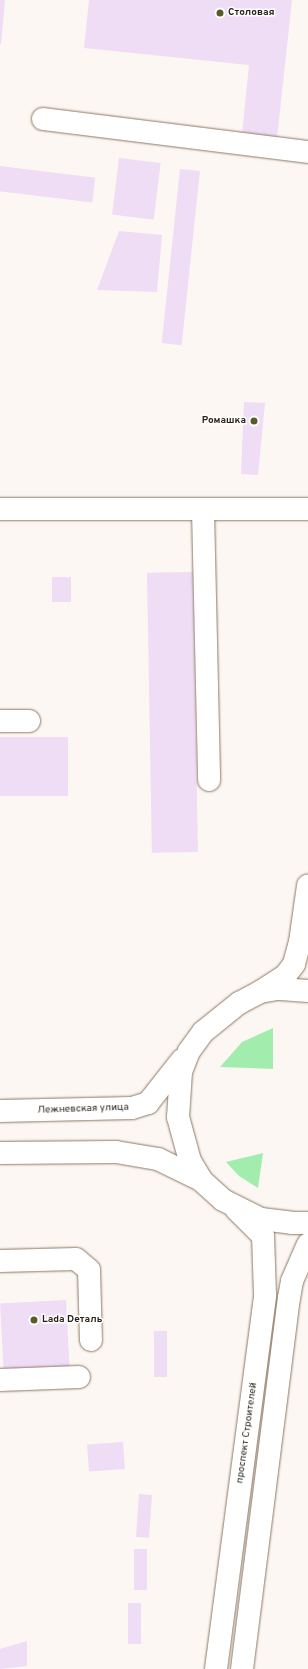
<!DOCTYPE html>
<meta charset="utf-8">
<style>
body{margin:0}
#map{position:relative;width:308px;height:1669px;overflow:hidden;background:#fcf7f3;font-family:Overpass,sans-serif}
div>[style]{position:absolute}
.green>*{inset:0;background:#a2edad}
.building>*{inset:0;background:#efdcf5;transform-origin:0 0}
.roads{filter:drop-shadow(0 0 1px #8d7864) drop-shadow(0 0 1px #8d7864)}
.minor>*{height:22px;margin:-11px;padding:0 11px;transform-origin:11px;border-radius:11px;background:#fff}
.major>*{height:22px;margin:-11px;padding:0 11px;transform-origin:11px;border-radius:11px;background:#fff}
.highway>*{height:22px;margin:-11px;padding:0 11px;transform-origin:11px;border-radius:11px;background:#fff}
.dots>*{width:11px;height:11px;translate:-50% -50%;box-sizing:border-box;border:2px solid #fff;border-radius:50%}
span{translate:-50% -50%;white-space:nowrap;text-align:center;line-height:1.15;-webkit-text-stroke:3px #fff;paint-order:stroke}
.poi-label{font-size:10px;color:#271e16;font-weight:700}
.left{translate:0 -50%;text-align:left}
.right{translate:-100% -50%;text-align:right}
.street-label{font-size:10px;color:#271e16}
</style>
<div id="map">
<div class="green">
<div style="clip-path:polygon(273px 1028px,273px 1069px,220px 1067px,242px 1042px)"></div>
<div style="clip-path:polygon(263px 1153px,258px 1188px,239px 1176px,226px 1162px)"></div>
</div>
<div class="building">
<div style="clip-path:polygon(0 0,5px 0,1px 44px,0 44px)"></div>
<div style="clip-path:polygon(89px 0,292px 0,277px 138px,242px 135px,249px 65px,84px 48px)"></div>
<div style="left:119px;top:158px;width:42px;height:57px;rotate:7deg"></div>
<div style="left:0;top:166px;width:96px;height:25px;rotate:7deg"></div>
<div style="left:180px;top:169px;width:20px;height:175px;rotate:6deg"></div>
<div style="clip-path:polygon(119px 231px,162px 235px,157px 292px,97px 290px)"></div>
<div style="clip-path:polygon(244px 402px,265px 403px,258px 475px,241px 474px)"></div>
<div style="left:193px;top:572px;width:280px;height:46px;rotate:89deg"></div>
<div style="left:52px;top:577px;width:19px;height:25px"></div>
<div style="left:0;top:737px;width:68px;height:59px"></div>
<div style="left:66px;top:1300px;width:69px;height:66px;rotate:87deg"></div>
<div style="left:154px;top:1331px;width:13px;height:46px"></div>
<div style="left:123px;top:1442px;width:27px;height:36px;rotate:86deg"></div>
<div style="left:139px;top:1494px;width:13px;height:43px;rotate:4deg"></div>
<div style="left:134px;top:1549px;width:13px;height:41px"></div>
<div style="left:128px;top:1603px;width:13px;height:41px"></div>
<div style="clip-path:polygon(27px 1641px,27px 1666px,0 1669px,0 1649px)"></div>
</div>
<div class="roads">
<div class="minor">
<div style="left:43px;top:119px;width:267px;rotate:7.1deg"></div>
<div style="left:0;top:509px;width:308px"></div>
<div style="left:203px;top:510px;width:270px;rotate:88.7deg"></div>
<div style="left:0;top:721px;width:29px"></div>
<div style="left:0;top:1261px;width:76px;rotate:-1.5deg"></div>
<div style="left:76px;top:1259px;width:17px;rotate:40deg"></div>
<div style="left:89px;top:1270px;width:70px;rotate:88.4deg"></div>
<div style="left:0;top:1380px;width:79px;rotate:-2.2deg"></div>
</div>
<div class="major">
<div style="left:260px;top:992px;width:30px;rotate:-33deg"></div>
<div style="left:285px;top:976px;width:15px;rotate:-53deg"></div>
<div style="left:294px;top:964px;width:23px;rotate:-75deg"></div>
<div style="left:300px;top:942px;width:57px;rotate:-81.9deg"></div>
<div style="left:216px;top:1669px;width:377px;rotate:-82.5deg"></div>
<div style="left:265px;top:1295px;width:59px;rotate:-91.9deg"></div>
<div style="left:263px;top:1236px;width:38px;rotate:-135deg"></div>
<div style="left:242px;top:1669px;width:374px;rotate:-82.8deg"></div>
<div style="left:289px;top:1298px;width:17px;rotate:-80deg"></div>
<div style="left:292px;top:1281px;width:40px;rotate:-66.6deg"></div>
</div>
<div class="highway">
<div style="left:308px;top:991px;width:31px;rotate:-176deg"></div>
<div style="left:277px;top:989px;width:17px;rotate:170deg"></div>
<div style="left:260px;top:992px;width:24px;rotate:152deg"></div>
<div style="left:239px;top:1003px;width:46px;rotate:141.1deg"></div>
<div style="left:203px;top:1032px;width:24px;rotate:126deg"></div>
<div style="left:189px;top:1051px;width:22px;rotate:111deg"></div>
<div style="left:181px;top:1072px;width:45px;rotate:93.8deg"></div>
<div style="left:178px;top:1117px;width:46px;rotate:74.7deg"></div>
<div style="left:190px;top:1161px;width:23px;rotate:59deg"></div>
<div style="left:202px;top:1181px;width:28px;rotate:42deg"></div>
<div style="left:223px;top:1200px;width:42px;rotate:26.6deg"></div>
<div style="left:261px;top:1219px;width:31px;rotate:7deg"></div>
<div style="left:292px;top:1223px;width:16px"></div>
<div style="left:0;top:1111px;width:132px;rotate:-1.3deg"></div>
<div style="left:132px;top:1108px;width:17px;rotate:-17deg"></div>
<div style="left:148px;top:1103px;width:55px;rotate:-51.7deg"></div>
<div style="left:0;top:1153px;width:116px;rotate:-0.5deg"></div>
<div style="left:116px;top:1152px;width:43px;rotate:9.5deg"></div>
<div style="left:158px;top:1159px;width:48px;rotate:26deg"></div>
</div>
</div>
<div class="dots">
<div style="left:220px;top:13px;background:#585c2a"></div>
<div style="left:254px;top:421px;background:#585c2a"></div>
<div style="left:34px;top:1320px;background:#585c2a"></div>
</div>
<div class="poi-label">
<span class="left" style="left:228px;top:13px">Столовая</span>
<span class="right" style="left:246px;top:421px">Ромашка</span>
<span class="left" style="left:42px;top:1320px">Lada Dеталь</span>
</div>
<div class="street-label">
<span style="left:83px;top:1109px;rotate:-2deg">Лежневская улица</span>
<span style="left:247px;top:1433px;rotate:-82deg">проспект Строителей</span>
</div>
</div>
